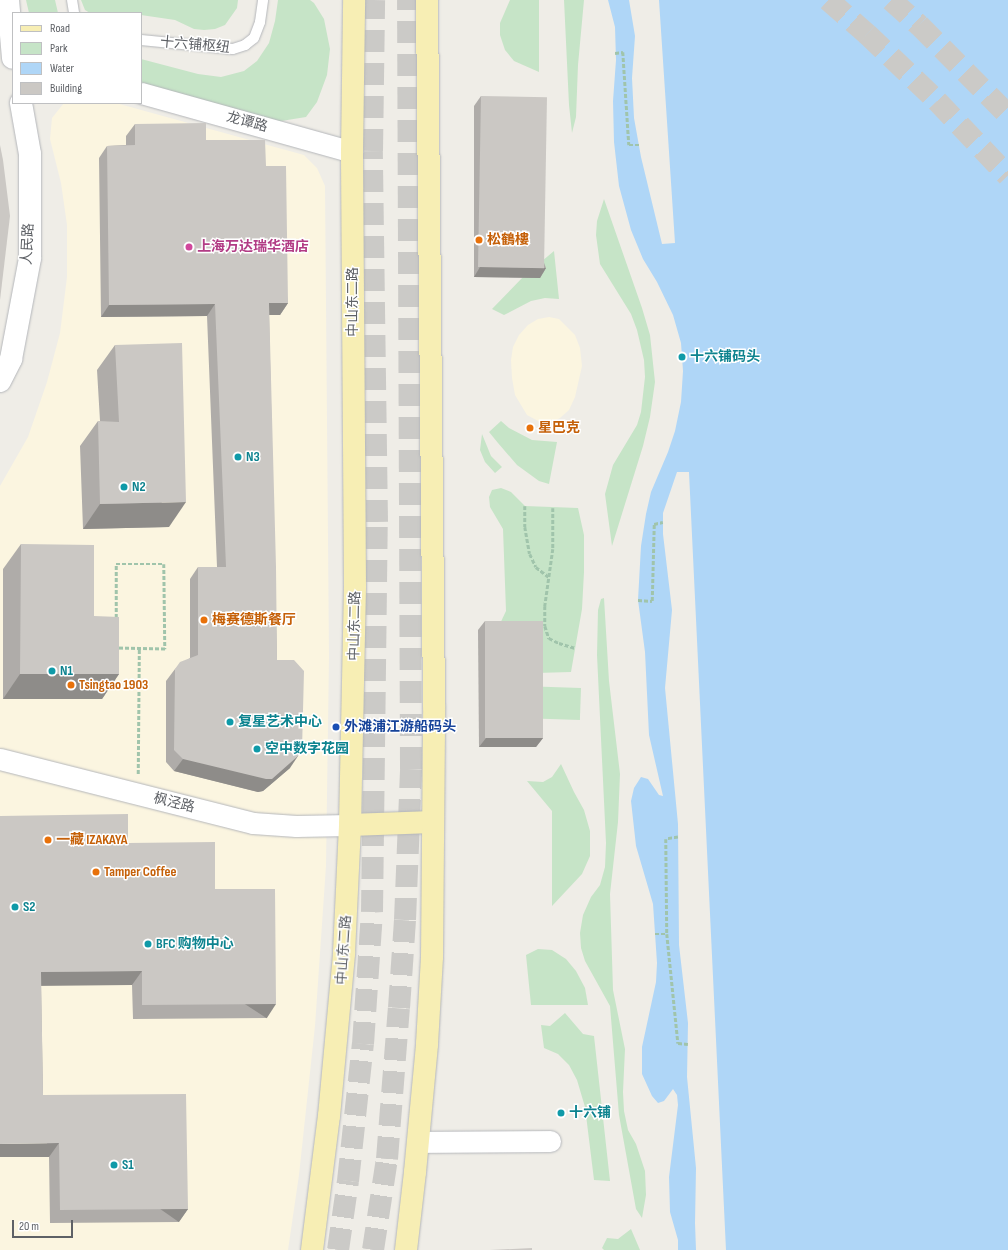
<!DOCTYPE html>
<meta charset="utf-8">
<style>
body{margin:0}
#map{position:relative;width:1008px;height:1250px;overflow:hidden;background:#efede7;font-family:"Sofia Sans Condensed","Noto Sans SC",sans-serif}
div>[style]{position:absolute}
.commercial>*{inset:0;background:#fbf5e0}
.green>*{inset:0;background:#c6e4c7;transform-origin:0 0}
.water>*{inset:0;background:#afd6f7}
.pier>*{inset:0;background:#efede7}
.secondary-tunnel>*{height:22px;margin-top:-11px;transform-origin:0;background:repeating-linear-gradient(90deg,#cbcac7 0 22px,transparent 0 33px)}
.primary-tunnel>*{height:22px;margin-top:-11px;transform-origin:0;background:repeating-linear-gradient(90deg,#cbcac7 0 22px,transparent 0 33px)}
.path>*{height:2.5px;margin-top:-1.25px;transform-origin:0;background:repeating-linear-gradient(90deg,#a0c4ab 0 4px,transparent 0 6px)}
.roads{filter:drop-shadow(0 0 1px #b4b6ba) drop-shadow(0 0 1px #b4b6ba)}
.lane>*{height:10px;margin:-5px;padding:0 5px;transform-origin:5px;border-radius:5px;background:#fff}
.street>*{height:21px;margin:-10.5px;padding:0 10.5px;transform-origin:10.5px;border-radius:10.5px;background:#fff}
.secondary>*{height:22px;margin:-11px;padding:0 11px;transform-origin:11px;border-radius:11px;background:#fff}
.primary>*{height:22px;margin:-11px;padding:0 11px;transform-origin:11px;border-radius:11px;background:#f7eeb4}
.wall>*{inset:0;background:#afaca9}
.shaded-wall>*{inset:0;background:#8e8c89;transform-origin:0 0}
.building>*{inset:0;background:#cbc8c4;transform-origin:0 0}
.dots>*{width:11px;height:11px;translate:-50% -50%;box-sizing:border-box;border:2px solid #fff;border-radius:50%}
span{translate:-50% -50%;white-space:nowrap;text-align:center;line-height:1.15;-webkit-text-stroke:3px #fff;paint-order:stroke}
.street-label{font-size:14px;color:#5e6166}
.food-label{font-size:14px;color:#c56008;font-weight:700}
.left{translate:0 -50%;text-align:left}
.hotel-label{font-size:14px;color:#b23c85;font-weight:700}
.culture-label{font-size:14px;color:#0d838f;font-weight:700}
.transit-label{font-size:14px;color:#164399;font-weight:700}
.legend{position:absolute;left:12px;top:12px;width:130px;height:92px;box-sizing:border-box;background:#fff;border:1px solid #bfc0c2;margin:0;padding:5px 7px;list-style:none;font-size:12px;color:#5e6166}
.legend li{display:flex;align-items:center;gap:8px;height:20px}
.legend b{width:20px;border:1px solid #bfc0c2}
.scale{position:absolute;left:12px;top:1220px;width:61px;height:18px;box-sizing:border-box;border:2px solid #5e6166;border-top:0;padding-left:5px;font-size:12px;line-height:14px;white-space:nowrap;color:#5e6166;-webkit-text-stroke:3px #fff;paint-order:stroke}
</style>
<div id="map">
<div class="commercial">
<div style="clip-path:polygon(64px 103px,116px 103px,304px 155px,317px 168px,325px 186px,329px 656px,326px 866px,315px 1026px,299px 1175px,288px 1250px,0 1250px,0 486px,28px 437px,47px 382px,60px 333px,67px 277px,67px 225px,61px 183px,50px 139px,52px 118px)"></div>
<div style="clip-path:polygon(549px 317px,559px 319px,575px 335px,580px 348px,582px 366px,575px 397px,569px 410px,560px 418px,553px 422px,540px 422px,527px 415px,515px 395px,512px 378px,511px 360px,513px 347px,519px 335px,528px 325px,538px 319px)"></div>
</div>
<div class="green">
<div style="clip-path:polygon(26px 0,55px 0,58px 13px,29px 13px)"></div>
<div style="clip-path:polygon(81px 0,238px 0,237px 8px,225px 25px,215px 29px,204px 30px,194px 29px,175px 20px,141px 15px,141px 13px,90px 13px,85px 10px)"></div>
<div style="clip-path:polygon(278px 0,310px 0,314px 3px,324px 19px,330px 49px,327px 75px,317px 102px,306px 117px,275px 122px,141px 83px,141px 59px,198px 74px,221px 77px,244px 71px,257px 61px,269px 43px,275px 21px)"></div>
<div style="clip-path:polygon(510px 0,539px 0,539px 72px,514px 61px,505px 50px,500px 35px,500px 23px)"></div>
<div style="clip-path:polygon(564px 0,584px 0,578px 65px,576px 117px,572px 133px,569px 105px)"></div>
<div style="clip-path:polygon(604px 199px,642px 308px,650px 335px,655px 382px,650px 417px,643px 446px,612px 546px,605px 494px,613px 465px,637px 425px,641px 412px,645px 377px,644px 360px,637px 330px,631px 314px,600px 264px,596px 235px,597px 221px)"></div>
<div style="clip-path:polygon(554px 251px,559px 299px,545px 298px,531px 301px,504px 315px,492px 309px,523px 277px)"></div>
<div style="clip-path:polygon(501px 421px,509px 428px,532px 440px,557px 442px,549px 484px,539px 481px,517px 465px,498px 443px,489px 432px)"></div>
<div style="clip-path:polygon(482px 434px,491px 456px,502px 467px,495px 473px,485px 462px,480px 450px)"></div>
<div style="clip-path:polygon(501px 488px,511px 492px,525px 506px,578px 508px,584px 535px,584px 572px,582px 609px,571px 672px,536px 673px,497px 630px,506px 611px,503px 529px,490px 507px,489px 497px,492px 490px)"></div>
<div style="clip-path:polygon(604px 598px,609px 681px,620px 774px,618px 822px,610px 894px,613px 990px,625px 1049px,623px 1092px,624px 1111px,628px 1130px,636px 1144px,645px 1171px,646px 1195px,642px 1218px,636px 1209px,619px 1115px,610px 1006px,585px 961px,581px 948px,580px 933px,583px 915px,591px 897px,600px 885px,605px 867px,606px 843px,597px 655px,598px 610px,601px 599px)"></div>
<div style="left:581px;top:688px;width:32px;height:45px;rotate:92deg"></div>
<div style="clip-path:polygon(561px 764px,574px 792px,584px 810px,590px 831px,590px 856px,582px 874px,552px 906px,552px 811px,527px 781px,543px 782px,552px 777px)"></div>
<div style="clip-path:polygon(538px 949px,552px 950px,566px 959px,576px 971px,585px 988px,588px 1005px,531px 1005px,526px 955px)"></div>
<div style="clip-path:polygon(565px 1013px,583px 1034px,594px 1036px,610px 1181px,594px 1180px,585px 1107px,577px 1080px,569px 1065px,558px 1054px,544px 1048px,541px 1025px,550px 1026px)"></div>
<div style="clip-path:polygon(631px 1229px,640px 1250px,604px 1250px,602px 1248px,607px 1238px,618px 1239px)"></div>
</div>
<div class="water">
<div style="clip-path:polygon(608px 0,1008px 0,1008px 1250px,678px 1250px,678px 1240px,670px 1212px,669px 1177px,678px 1105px,677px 1095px,673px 1089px,664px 1101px,658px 1103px,652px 1096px,642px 1074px,642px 1047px,656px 982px,657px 963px,653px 904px,636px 846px,631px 801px,634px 788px,641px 777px,648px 779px,659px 795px,663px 796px,649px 735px,645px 652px,638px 600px,641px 546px,646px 514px,651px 492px,668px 452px,675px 431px,681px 402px,683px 371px,681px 343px,673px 315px,657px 282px,643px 259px,631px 230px,619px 186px,614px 142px,613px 101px,616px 60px,615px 27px)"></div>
</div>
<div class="pier">
<div style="clip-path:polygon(629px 0,659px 0,675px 243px,662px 244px,641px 157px,634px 118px,632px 78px,635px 36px)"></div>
<div style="clip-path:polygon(677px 472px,689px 472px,726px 1250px,696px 1250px,695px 1223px,696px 1168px,687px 1077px,688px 1023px,679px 945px,678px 824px,665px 688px,672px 610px,663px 534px,663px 513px)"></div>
</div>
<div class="secondary-tunnel">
<div style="left:828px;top:0;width:52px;rotate:41.1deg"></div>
<div style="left:867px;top:34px;width:97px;rotate:43.7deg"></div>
<div style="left:937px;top:101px;width:103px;rotate:46.6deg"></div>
<div style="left:891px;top:0;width:38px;rotate:42deg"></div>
<div style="left:919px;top:25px;width:127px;rotate:45.3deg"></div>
</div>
<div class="primary-tunnel">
<div style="left:338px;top:1250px;width:70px;rotate:-81.8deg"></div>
<div style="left:348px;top:1181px;width:138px;rotate:-83.8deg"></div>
<div style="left:363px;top:1044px;width:132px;rotate:-86.1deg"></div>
<div style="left:372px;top:912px;width:390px;rotate:-89.3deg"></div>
<div style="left:377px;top:522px;width:371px;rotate:-90.8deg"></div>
<div style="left:372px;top:151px;width:151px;rotate:-89.2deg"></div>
<div style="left:373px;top:1250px;width:92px;rotate:-81.3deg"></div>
<div style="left:387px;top:1159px;width:151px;rotate:-85.5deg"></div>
<div style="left:399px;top:1008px;width:88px;rotate:-86.1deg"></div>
<div style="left:405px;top:920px;width:151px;rotate:-87.7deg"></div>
<div style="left:411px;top:769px;width:769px;rotate:-90.22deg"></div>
</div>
<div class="path">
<div style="left:615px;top:53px;width:8px;rotate:-7deg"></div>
<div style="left:623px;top:52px;width:93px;rotate:86.3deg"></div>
<div style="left:629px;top:145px;width:10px"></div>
<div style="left:525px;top:506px;width:21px;rotate:90deg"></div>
<div style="left:525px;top:527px;width:27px;rotate:80deg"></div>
<div style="left:530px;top:554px;width:14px;rotate:65deg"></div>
<div style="left:536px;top:567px;width:16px;rotate:38deg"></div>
<div style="left:553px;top:508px;width:41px;rotate:90deg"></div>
<div style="left:553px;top:549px;width:58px;rotate:98deg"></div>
<div style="left:545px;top:606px;width:20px;rotate:90deg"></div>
<div style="left:545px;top:626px;width:13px;rotate:72deg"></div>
<div style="left:549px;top:638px;width:11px;rotate:27deg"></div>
<div style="left:559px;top:643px;width:17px;rotate:17deg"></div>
<div style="left:116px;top:564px;width:48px"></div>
<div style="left:164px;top:564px;width:85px;rotate:89.3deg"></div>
<div style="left:165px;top:649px;width:49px;rotate:-178.8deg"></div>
<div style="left:116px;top:648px;width:84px;rotate:-90deg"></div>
<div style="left:638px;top:600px;width:14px;rotate:4deg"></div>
<div style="left:652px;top:601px;width:77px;rotate:-88.5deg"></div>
<div style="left:654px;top:524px;width:9px;rotate:-13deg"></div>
<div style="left:138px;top:774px;width:126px;rotate:-89.5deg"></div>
<div style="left:678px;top:837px;width:12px;rotate:171deg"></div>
<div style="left:666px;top:839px;width:95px;rotate:89.4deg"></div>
<div style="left:667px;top:934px;width:110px;rotate:84.2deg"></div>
<div style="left:678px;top:1043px;width:10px;rotate:6deg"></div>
<div style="left:655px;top:934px;width:12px"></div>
</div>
<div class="roads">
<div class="lane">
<div style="left:72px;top:0;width:13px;rotate:81deg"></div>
<div style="left:141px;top:40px;width:92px;rotate:5.6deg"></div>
<div style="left:233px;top:49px;width:13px;rotate:-18deg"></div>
<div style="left:245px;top:45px;width:11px;rotate:-38deg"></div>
<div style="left:254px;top:38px;width:17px;rotate:-69deg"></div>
<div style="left:260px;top:22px;width:22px;rotate:-82deg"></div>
</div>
<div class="street">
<div style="left:141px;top:93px;width:219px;rotate:15.6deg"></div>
<div style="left:0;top:759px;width:261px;rotate:14.2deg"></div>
<div style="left:253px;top:823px;width:43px;rotate:4deg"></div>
<div style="left:296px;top:826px;width:54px;rotate:-1.1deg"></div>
<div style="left:418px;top:1142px;width:132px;rotate:-0.4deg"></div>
</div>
<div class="secondary">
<div style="left:8px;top:0;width:58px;rotate:85.1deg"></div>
<div style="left:0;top:381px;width:25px;rotate:-63deg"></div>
<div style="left:11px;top:359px;width:103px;rotate:-79.3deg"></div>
<div style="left:30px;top:258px;width:104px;rotate:-90deg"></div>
<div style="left:30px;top:154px;width:52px;rotate:-100deg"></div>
</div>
<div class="primary">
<div style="left:350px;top:825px;width:83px;rotate:-2.1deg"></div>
<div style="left:312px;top:1250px;width:135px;rotate:-82.8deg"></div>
<div style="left:329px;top:1116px;width:164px;rotate:-84.7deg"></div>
<div style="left:344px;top:953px;width:128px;rotate:-87.3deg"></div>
<div style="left:350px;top:825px;width:238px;rotate:-88.8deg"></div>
<div style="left:355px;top:587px;width:435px;rotate:-90.4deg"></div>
<div style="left:352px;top:152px;width:152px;rotate:-89.2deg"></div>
<div style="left:406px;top:1250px;width:79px;rotate:-83.4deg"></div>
<div style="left:415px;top:1172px;width:129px;rotate:-84.6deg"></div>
<div style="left:427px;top:1044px;width:87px;rotate:-86.7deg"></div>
<div style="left:432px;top:957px;width:251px;rotate:-89.5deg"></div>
<div style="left:434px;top:706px;width:706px;rotate:-90.57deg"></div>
</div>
</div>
<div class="wall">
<div style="clip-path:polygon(481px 96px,546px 268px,540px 278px,474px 277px,474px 106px)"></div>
<div style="clip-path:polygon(135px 124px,206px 140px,266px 166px,288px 303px,280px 315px,269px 315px,277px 660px,290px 768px,263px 791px,258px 792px,174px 771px,166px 762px,166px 681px,175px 669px,190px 658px,190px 579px,198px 567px,217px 567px,207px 316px,101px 317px,99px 158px,107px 146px,126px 145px,126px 136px)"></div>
<div style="clip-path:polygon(115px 345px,169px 527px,83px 529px,80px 446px,98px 421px,100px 421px,97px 370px)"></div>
<div style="clip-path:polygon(21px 544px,94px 616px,119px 674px,102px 699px,3px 699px,3px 569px)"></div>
<div style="clip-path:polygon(485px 621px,543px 738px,536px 747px,479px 747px,478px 630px)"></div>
<div style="clip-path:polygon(0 816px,128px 843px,215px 889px,267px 1018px,133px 1019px,132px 985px,41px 985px,43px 1095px,188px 1209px,179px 1222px,50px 1223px,49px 1157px)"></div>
</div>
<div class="shaded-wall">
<div style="clip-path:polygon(480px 267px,546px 268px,540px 278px,474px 277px)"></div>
<div style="clip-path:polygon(269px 303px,288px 303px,280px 315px,260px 315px)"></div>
<div style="clip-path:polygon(215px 304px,207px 316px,101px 317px,109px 305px)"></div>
<div style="clip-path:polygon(186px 502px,169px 527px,83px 529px,100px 504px)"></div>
<div style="clip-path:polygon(20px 674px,119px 674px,102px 699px,3px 699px)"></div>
<div style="clip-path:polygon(486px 738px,543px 738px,536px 747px,479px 747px)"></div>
<div style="clip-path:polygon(298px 756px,290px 768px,263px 791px,258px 792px,174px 771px,183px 759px)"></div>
<div style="clip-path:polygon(142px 971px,132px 985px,32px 986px,41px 972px)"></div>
<div style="left:276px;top:1004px;width:17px;height:134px;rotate:123deg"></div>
<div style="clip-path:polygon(59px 1143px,49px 1157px,0 1157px,0 1144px)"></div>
<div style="left:188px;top:1209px;width:16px;height:128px;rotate:125deg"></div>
</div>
<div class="building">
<div style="left:481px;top:96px;width:66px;height:171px;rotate:1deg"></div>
<div style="clip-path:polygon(206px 123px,206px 140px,265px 140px,266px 166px,286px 166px,288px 303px,269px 303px,276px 567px,277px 660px,294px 660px,304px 671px,302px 750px,298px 756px,272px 779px,266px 779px,183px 759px,174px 750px,175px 669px,180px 662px,198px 655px,198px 567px,226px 567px,215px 304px,109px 305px,107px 146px,135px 145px,135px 124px)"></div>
<div style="clip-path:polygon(0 145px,3px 160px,10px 216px,0 300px)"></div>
<div style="clip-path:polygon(182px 343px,186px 502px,100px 504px,98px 421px,119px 422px,115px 345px)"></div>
<div style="clip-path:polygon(21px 544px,94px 545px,94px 616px,119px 617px,119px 674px,20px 674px)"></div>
<div style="left:485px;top:621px;width:58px;height:117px"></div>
<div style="clip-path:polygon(128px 814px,128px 843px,215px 842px,215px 889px,275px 889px,276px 1004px,142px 1005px,142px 971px,41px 972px,43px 1095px,186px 1094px,188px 1209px,60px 1210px,59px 1143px,0 1144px,0 816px)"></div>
<div style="clip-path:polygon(532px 1248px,532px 1250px,490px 1250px)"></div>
</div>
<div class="dots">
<div style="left:479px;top:240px;background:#e8710a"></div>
<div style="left:189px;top:247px;background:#d1479c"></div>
<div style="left:682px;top:357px;background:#0f9aa8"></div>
<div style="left:530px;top:428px;background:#e8710a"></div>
<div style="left:238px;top:457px;background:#0f9aa8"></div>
<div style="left:124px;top:487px;background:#0f9aa8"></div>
<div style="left:204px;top:620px;background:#e8710a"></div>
<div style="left:52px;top:671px;background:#0f9aa8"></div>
<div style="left:71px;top:685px;background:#e8710a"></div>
<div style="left:230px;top:722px;background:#0f9aa8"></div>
<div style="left:336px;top:727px;background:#1a4fb4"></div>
<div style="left:257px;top:749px;background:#0f9aa8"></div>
<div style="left:48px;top:840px;background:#e8710a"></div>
<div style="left:96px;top:872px;background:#e8710a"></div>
<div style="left:15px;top:907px;background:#0f9aa8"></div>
<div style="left:148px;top:944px;background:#0f9aa8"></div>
<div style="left:561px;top:1113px;background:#0f9aa8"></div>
<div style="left:114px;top:1165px;background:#0f9aa8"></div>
</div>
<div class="street-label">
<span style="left:195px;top:45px;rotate:5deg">十六铺枢纽</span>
<span style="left:247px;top:122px;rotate:15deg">龙谭路</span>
<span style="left:28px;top:244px;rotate:-87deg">人民路</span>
<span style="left:353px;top:302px;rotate:-90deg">中山东二路</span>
<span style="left:355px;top:626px;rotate:-89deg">中山东二路</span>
<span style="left:174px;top:803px;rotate:14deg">枫泾路</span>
<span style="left:344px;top:950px;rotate:-86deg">中山东二路</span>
</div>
<div class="food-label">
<span class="left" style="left:487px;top:240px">松鶴樓</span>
<span class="left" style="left:538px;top:428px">星巴克</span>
<span class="left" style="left:212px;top:620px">梅赛德斯餐厅</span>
<span class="left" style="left:79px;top:685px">Tsingtao 1903</span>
<span class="left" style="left:56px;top:840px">一藏 IZAKAYA</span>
<span class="left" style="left:104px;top:872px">Tamper Coffee</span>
</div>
<div class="hotel-label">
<span class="left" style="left:197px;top:247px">上海万达瑞华酒店</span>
</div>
<div class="culture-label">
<span class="left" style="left:690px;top:357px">十六铺码头</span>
<span class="left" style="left:246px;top:457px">N3</span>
<span class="left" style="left:132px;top:487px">N2</span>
<span class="left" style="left:60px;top:671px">N1</span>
<span class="left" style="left:238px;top:722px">复星艺术中心</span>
<span class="left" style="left:265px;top:749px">空中数字花园</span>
<span class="left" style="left:23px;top:907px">S2</span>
<span class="left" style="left:156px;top:944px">BFC 购物中心</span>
<span class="left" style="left:569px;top:1113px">十六铺</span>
<span class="left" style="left:122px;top:1165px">S1</span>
</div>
<div class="transit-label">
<span class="left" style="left:344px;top:727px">外滩浦江游船码头</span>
</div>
<ul class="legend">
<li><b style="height:5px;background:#f7eeb4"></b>Road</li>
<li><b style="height:11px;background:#c6e4c7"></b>Park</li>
<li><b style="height:11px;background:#afd6f7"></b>Water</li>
<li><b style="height:11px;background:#cbc8c4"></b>Building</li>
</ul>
<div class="scale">20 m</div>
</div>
